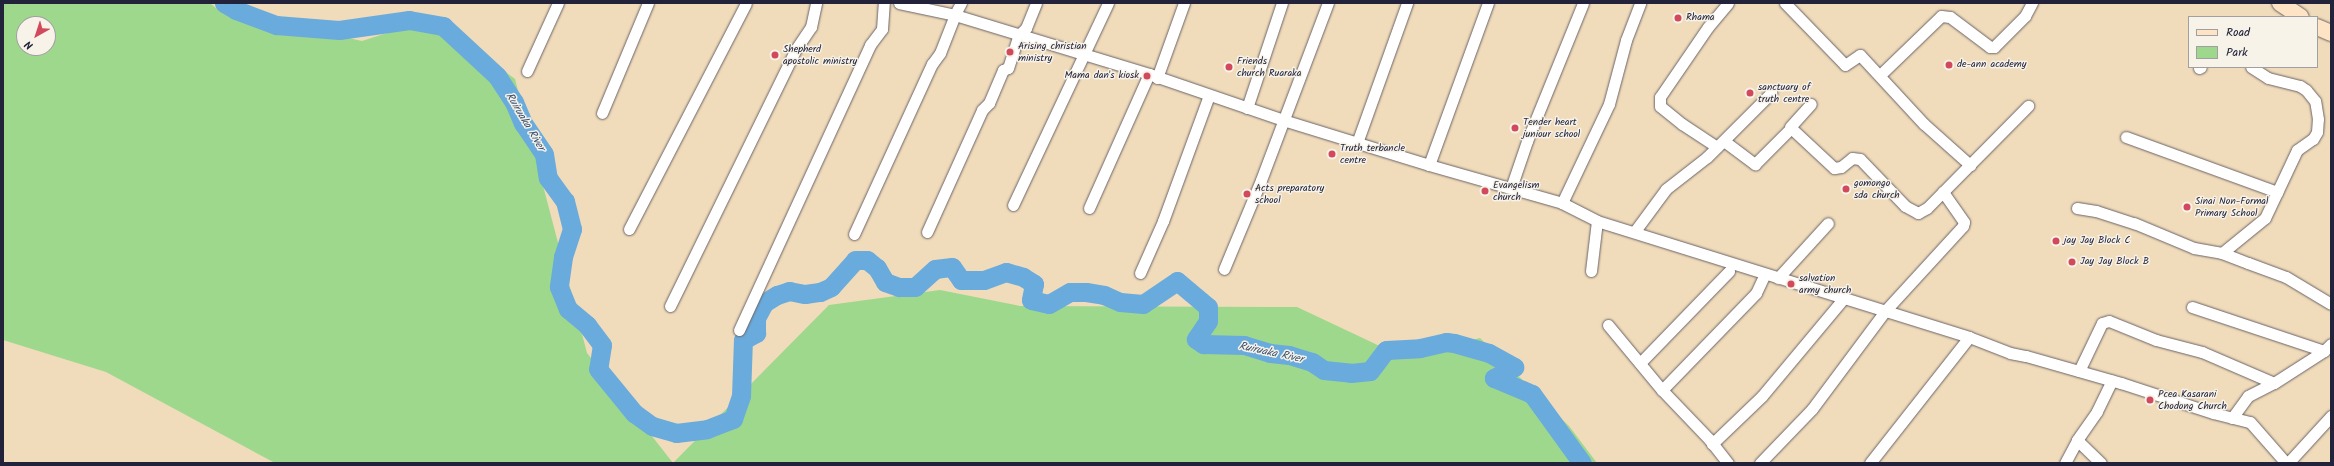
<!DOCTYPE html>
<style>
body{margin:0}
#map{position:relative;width:2334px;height:466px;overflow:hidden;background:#f0dbba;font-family:Kalam,sans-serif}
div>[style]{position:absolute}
.green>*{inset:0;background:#9ed88c}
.river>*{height:19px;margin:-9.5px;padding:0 9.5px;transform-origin:9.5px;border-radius:9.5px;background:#6aabde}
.roads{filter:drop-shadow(0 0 1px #6a6367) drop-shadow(0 0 1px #6a6367)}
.street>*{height:11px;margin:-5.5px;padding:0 5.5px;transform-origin:5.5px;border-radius:5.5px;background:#fff}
.secondary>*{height:16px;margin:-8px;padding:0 8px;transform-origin:8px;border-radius:8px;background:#fee4c5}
.dots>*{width:11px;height:11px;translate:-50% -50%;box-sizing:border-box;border:2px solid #f7f3e8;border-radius:50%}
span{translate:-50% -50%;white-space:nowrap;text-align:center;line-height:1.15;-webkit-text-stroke:3px #f7f3e8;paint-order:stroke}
.poi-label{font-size:10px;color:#22223b}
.left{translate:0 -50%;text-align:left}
.right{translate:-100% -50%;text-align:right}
.water-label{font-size:11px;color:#3b5274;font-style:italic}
.frame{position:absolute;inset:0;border:4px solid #22223b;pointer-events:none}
.legend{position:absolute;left:2188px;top:16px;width:130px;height:52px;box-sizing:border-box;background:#f7f3e8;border:1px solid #a29fa3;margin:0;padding:5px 7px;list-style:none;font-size:12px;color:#22223b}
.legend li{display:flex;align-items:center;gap:8px;height:20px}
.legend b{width:20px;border:1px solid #a29fa3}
.north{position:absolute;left:16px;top:16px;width:40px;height:40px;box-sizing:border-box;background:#f7f3e8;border:1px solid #a29fa3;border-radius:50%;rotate:219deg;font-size:11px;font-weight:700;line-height:16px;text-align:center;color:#22223b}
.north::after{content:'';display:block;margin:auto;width:14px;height:18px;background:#d1495b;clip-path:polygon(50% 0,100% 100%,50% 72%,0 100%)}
</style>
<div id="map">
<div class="green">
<div style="clip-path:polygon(evenodd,3px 3px,210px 3px,217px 9px,362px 41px,434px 18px,515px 79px,587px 353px,673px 463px,829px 305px,940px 290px,1020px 306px,1297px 307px,1403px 357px,1480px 338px,1569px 426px,1597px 463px,275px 463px,106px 372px,3px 340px,3px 3px,24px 24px,48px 24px,48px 48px,24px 48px,24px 24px)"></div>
</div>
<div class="river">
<div style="left:224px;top:3px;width:14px;rotate:30deg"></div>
<div style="left:236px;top:10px;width:43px;rotate:20.6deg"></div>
<div style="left:276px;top:25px;width:63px;rotate:4.5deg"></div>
<div style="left:339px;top:30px;width:71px;rotate:-8.1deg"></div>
<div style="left:409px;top:20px;width:35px;rotate:10deg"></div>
<div style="left:443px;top:26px;width:74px;rotate:42.8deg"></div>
<div style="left:497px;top:76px;width:31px;rotate:57deg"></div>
<div style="left:514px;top:102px;width:23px;rotate:67deg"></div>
<div style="left:523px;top:123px;width:37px;rotate:56deg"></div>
<div style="left:544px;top:154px;width:24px;rotate:81deg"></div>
<div style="left:548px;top:178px;width:29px;rotate:54deg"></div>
<div style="left:565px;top:201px;width:29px;rotate:76deg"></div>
<div style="left:572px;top:229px;width:29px;rotate:108deg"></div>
<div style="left:563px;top:257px;width:30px;rotate:98deg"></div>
<div style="left:559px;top:287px;width:24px;rotate:68deg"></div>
<div style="left:568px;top:309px;width:25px;rotate:40deg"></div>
<div style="left:587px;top:325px;width:25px;rotate:53deg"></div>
<div style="left:602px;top:345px;width:24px;rotate:99deg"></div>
<div style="left:598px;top:369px;width:57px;rotate:50.7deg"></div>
<div style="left:634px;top:413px;width:22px;rotate:36deg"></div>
<div style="left:652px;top:426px;width:25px;rotate:16deg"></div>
<div style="left:676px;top:433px;width:31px;rotate:-7deg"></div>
<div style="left:707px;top:429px;width:28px;rotate:-21deg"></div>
<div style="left:733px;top:419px;width:24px;rotate:-71deg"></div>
<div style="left:741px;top:396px;width:56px;rotate:-88deg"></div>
<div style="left:743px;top:340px;width:15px;rotate:-28deg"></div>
<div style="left:756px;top:333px;width:15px;rotate:-90deg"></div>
<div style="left:756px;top:318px;width:17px;rotate:-62deg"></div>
<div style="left:764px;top:303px;width:15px;rotate:-32deg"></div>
<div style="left:777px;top:295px;width:13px;rotate:-18deg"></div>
<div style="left:789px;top:291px;width:16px;rotate:11deg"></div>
<div style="left:805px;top:294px;width:15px;rotate:-8deg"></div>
<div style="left:820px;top:292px;width:12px;rotate:-24deg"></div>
<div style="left:831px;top:287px;width:36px;rotate:-48deg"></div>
<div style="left:855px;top:260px;width:12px"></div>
<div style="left:867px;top:260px;width:13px;rotate:39deg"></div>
<div style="left:877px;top:268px;width:16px;rotate:60deg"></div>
<div style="left:885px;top:282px;width:15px;rotate:20deg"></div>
<div style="left:899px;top:287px;width:16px"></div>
<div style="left:915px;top:287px;width:27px;rotate:-42deg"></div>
<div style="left:935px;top:269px;width:17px;rotate:-7deg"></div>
<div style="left:952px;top:267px;width:16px;rotate:55deg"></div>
<div style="left:961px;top:280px;width:23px"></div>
<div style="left:984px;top:280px;width:23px;rotate:-20deg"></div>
<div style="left:1006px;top:272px;width:18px;rotate:16deg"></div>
<div style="left:1023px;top:277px;width:13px;rotate:32deg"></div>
<div style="left:1034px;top:284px;width:16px;rotate:101deg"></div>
<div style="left:1031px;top:300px;width:18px;rotate:13deg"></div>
<div style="left:1049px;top:304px;width:24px;rotate:-30deg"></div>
<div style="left:1070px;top:292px;width:16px"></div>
<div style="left:1086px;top:292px;width:18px;rotate:9deg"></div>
<div style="left:1104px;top:295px;width:17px;rotate:24deg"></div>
<div style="left:1120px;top:302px;width:23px;rotate:5deg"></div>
<div style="left:1143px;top:304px;width:41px;rotate:-34.1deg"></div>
<div style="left:1177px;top:281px;width:40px;rotate:40deg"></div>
<div style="left:1208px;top:307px;width:14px;rotate:90deg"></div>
<div style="left:1208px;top:321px;width:22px;rotate:124deg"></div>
<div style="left:1196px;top:339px;width:9px;rotate:36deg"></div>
<div style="left:1203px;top:344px;width:41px;rotate:1.4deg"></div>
<div style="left:1244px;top:345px;width:27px;rotate:17deg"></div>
<div style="left:1270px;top:353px;width:19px;rotate:6deg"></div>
<div style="left:1289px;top:355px;width:24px;rotate:17deg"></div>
<div style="left:1312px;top:362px;width:14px;rotate:34deg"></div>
<div style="left:1324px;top:370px;width:27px;rotate:6deg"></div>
<div style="left:1351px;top:373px;width:19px;rotate:-6deg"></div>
<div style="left:1370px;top:371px;width:26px;rotate:-53deg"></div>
<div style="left:1386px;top:350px;width:34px;rotate:-3deg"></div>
<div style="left:1420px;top:348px;width:27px;rotate:-13deg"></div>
<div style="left:1446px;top:342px;width:8px;rotate:7deg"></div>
<div style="left:1454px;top:343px;width:36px;rotate:16deg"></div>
<div style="left:1489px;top:353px;width:29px;rotate:29deg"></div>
<div style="left:1514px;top:367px;width:23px;rotate:151deg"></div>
<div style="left:1494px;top:378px;width:41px;rotate:22.8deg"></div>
<div style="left:1532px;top:394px;width:85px;rotate:54.1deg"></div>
</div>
<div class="roads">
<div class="street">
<div style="left:899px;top:3px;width:57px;rotate:12.1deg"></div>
<div style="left:955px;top:15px;width:203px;rotate:16.9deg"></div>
<div style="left:1149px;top:74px;width:142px;rotate:18.9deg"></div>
<div style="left:1283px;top:120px;width:153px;rotate:17.1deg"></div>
<div style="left:1429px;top:165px;width:138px;rotate:15.9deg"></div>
<div style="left:1562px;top:203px;width:39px;rotate:27deg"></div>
<div style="left:1597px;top:221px;width:390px;rotate:17.3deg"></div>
<div style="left:1969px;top:337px;width:44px;rotate:21.3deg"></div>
<div style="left:2010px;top:353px;width:16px;rotate:11deg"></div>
<div style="left:2026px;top:356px;width:99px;rotate:15.9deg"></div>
<div style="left:2121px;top:383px;width:97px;rotate:18.1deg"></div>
<div style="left:2213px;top:413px;width:38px;rotate:14deg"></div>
<div style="left:2250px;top:422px;width:55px;rotate:48.7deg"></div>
<div style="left:1785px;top:3px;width:86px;rotate:45.9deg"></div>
<div style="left:1845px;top:65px;width:18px;rotate:-34deg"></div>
<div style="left:1860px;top:55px;width:94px;rotate:47.2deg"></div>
<div style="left:1924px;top:124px;width:62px;rotate:41.7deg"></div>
<div style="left:954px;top:16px;width:15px;rotate:-62deg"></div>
<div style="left:2199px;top:68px;width:2px;rotate:-27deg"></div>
<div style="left:527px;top:71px;width:75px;rotate:-65.5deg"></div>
<div style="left:1880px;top:75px;width:85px;rotate:-44deg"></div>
<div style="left:1941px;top:16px;width:9px;rotate:6deg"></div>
<div style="left:1950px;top:17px;width:50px;rotate:36.9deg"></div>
<div style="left:1990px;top:47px;width:4px"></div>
<div style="left:1994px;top:47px;width:44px;rotate:-45deg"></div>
<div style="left:2025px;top:16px;width:15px;rotate:-62deg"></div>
<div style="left:1157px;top:78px;width:80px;rotate:-70.2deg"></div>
<div style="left:1247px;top:108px;width:111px;rotate:-71.6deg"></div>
<div style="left:602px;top:113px;width:119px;rotate:-67.3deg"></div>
<div style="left:1790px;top:127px;width:31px;rotate:-48deg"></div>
<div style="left:2126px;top:137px;width:161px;rotate:20deg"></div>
<div style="left:1724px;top:141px;width:39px;rotate:37deg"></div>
<div style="left:1755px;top:164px;width:51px;rotate:-45deg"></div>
<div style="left:1791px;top:128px;width:59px;rotate:42.9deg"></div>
<div style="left:1834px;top:168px;width:7px;rotate:-8deg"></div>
<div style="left:1841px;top:167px;width:14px;rotate:-39deg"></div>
<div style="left:1852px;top:158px;width:8px;rotate:7deg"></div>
<div style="left:1860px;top:159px;width:65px;rotate:46.2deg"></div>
<div style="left:1905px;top:206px;width:15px;rotate:28deg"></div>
<div style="left:1918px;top:213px;width:10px;rotate:-29deg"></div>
<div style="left:1927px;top:208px;width:144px;rotate:-45.3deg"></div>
<div style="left:1357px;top:143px;width:149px;rotate:-70.3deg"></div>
<div style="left:1717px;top:147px;width:42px;rotate:-146.7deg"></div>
<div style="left:1682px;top:124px;width:28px;rotate:-141deg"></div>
<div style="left:1660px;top:106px;width:9px;rotate:-90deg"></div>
<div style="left:1660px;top:97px;width:85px;rotate:-55.6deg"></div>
<div style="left:1708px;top:27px;width:31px;rotate:-50deg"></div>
<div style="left:1429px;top:165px;width:172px;rotate:-70deg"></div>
<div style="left:1511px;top:188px;width:50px;rotate:-71.2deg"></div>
<div style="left:1527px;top:141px;width:149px;rotate:-67.9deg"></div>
<div style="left:1562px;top:203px;width:110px;rotate:-64.6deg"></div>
<div style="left:1609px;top:104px;width:66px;rotate:-75.1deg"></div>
<div style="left:1626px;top:40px;width:40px;rotate:-69deg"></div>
<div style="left:1013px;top:205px;width:223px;rotate:-64.8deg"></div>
<div style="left:1089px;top:208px;width:147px;rotate:-65.9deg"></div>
<div style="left:2077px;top:208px;width:19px;rotate:9deg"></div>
<div style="left:2096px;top:211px;width:40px;rotate:18deg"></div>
<div style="left:2134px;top:223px;width:65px;rotate:22.6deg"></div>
<div style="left:2194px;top:248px;width:28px;rotate:10deg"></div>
<div style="left:2222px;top:253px;width:28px;rotate:21deg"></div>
<div style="left:2248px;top:263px;width:40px;rotate:20.2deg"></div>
<div style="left:2286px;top:277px;width:52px;rotate:31deg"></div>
<div style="left:629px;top:229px;width:254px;rotate:-62.6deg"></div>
<div style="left:1635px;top:231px;width:52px;rotate:-53.6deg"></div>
<div style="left:1666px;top:189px;width:52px;rotate:-38deg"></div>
<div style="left:1707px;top:157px;width:91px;rotate:-45deg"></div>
<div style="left:927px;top:232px;width:134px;rotate:-65.7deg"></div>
<div style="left:982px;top:110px;width:10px;rotate:-45deg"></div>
<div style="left:989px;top:103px;width:36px;rotate:-67deg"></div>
<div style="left:1003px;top:70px;width:5px;rotate:-22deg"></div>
<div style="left:1008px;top:68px;width:35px;rotate:-72deg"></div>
<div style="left:1019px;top:35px;width:10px;rotate:-45deg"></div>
<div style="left:1026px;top:28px;width:27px;rotate:-68deg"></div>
<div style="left:854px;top:234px;width:187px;rotate:-65.4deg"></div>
<div style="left:932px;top:64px;width:14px;rotate:-54deg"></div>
<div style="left:940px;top:53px;width:41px;rotate:-68.5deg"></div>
<div style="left:2222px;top:253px;width:55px;rotate:-39.1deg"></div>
<div style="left:2265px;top:218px;width:75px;rotate:-64.8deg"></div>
<div style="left:2297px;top:150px;width:19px;rotate:-35deg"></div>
<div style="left:2313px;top:139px;width:8px;rotate:-60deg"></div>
<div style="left:2317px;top:132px;width:13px;rotate:-86deg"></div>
<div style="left:2318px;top:119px;width:18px;rotate:-99deg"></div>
<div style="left:2315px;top:101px;width:14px;rotate:-129deg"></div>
<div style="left:2306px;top:90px;width:7px;rotate:-146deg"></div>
<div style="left:2300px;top:86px;width:33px;rotate:-166deg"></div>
<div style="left:2268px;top:78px;width:20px;rotate:-147deg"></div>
<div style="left:1224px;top:269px;width:96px;rotate:-67.4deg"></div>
<div style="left:1261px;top:180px;width:189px;rotate:-69.3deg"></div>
<div style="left:1591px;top:271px;width:50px;rotate:-83.2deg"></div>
<div style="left:1140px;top:273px;width:57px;rotate:-66.1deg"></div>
<div style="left:1163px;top:221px;width:134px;rotate:-69.9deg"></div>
<div style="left:1778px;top:278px;width:74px;rotate:-47.7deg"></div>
<div style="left:670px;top:306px;width:286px;rotate:-63.9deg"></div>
<div style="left:796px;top:49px;width:27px;rotate:-56deg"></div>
<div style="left:811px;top:27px;width:25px;rotate:-78deg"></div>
<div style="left:2192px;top:307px;width:139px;rotate:18.4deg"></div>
<div style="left:1608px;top:325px;width:85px;rotate:50.3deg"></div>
<div style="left:1662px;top:390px;width:68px;rotate:46.2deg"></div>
<div style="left:1709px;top:439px;width:31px;rotate:52deg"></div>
<div style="left:739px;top:330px;width:314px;rotate:-65.3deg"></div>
<div style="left:870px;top:45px;width:20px;rotate:-53deg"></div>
<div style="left:882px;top:29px;width:26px;rotate:-86deg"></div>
<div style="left:1640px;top:363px;width:128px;rotate:-45.9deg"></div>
<div style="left:2079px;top:371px;width:53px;rotate:-64.4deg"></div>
<div style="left:2102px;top:323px;width:7px;rotate:-16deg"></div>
<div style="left:2109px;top:321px;width:51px;rotate:22deg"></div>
<div style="left:2156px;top:340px;width:48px;rotate:14.6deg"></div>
<div style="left:2202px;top:352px;width:78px;rotate:23.3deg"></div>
<div style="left:1662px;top:390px;width:135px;rotate:-45.9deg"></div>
<div style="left:1756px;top:293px;width:21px;rotate:-65deg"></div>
<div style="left:2232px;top:418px;width:27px;rotate:-54deg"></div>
<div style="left:2248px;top:396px;width:29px;rotate:-27deg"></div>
<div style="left:2274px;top:383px;width:59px;rotate:-32.6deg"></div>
<div style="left:2324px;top:351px;width:10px;rotate:-45deg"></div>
<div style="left:2077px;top:440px;width:33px;rotate:44deg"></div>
<div style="left:1712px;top:444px;width:69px;rotate:-43.8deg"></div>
<div style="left:1762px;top:396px;width:128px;rotate:-50.1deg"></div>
<div style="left:1760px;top:463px;width:75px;rotate:-46.1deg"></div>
<div style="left:1812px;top:409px;width:122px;rotate:-53.3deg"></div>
<div style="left:1885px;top:311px;width:115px;rotate:-47.5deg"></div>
<div style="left:1963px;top:226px;width:4px;rotate:-76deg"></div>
<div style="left:1964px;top:222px;width:37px;rotate:-125deg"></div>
<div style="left:1870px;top:463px;width:160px;rotate:-51.8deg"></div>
<div style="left:2065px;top:463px;width:26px;rotate:-62deg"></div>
<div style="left:2077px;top:440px;width:35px;rotate:-55deg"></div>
<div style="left:2097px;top:411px;width:34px;rotate:-64deg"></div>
<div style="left:2288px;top:463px;width:64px;rotate:-47.5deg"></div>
</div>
<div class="secondary">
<div style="left:2280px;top:3px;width:25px;rotate:34deg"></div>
<div style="left:2317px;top:27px;width:15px;rotate:23deg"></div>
</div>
</div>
<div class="dots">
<div style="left:1678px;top:18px;background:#d1495b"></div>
<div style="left:1010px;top:52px;background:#d1495b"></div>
<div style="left:775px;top:55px;background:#d1495b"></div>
<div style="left:1949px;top:65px;background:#d1495b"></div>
<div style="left:1229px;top:67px;background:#d1495b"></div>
<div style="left:1147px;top:76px;background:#d1495b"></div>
<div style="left:1750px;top:93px;background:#d1495b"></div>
<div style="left:1515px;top:128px;background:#d1495b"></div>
<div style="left:1332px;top:154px;background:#d1495b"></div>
<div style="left:1846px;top:189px;background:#d1495b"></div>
<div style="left:1485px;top:191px;background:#d1495b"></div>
<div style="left:1247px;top:194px;background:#d1495b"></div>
<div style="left:2187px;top:207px;background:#d1495b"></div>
<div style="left:2056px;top:241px;background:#d1495b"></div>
<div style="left:2072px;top:262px;background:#d1495b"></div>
<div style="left:1791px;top:284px;background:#d1495b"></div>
<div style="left:2150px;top:400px;background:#d1495b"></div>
</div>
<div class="poi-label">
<span class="left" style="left:1686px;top:18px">Rhama</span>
<span class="left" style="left:1018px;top:52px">Arising christian<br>ministry</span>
<span class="left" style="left:783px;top:55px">Shepherd<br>apostolic ministry</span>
<span class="left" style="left:1237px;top:67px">Friends<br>church Ruaraka</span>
<span class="left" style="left:1957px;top:65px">de-ann academy</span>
<span class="right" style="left:1139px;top:76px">Mama dan's kiosk</span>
<span class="left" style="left:1758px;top:93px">sanctuary of<br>truth centre</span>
<span class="left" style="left:1523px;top:128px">Tender heart<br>juniour school</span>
<span class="left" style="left:1340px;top:154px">Truth terbancle<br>centre</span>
<span class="left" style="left:1854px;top:189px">gomongo<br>sda church</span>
<span class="left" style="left:1493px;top:191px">Evangelism<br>church</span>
<span class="left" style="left:1255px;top:194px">Acts preparatory<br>school</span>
<span class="left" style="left:2195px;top:207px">Sinai Non-Formal<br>Primary School</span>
<span class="left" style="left:2064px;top:241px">jay Jay Block C</span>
<span class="left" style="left:2080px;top:262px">Jay Jay Block B</span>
<span class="left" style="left:1799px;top:284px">salvation<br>army church</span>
<span class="left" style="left:2158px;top:400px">Pcea Kasarani<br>Chodong Church</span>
</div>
<div class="water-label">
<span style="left:525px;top:122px;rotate:59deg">Ruiruaka River</span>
<span style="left:1271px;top:353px;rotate:12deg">Ruiruaka River</span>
</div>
<div class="frame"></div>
<ul class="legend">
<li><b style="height:5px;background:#fee4c5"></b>Road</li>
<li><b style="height:11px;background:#9ed88c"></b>Park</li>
</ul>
<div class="north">N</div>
</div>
